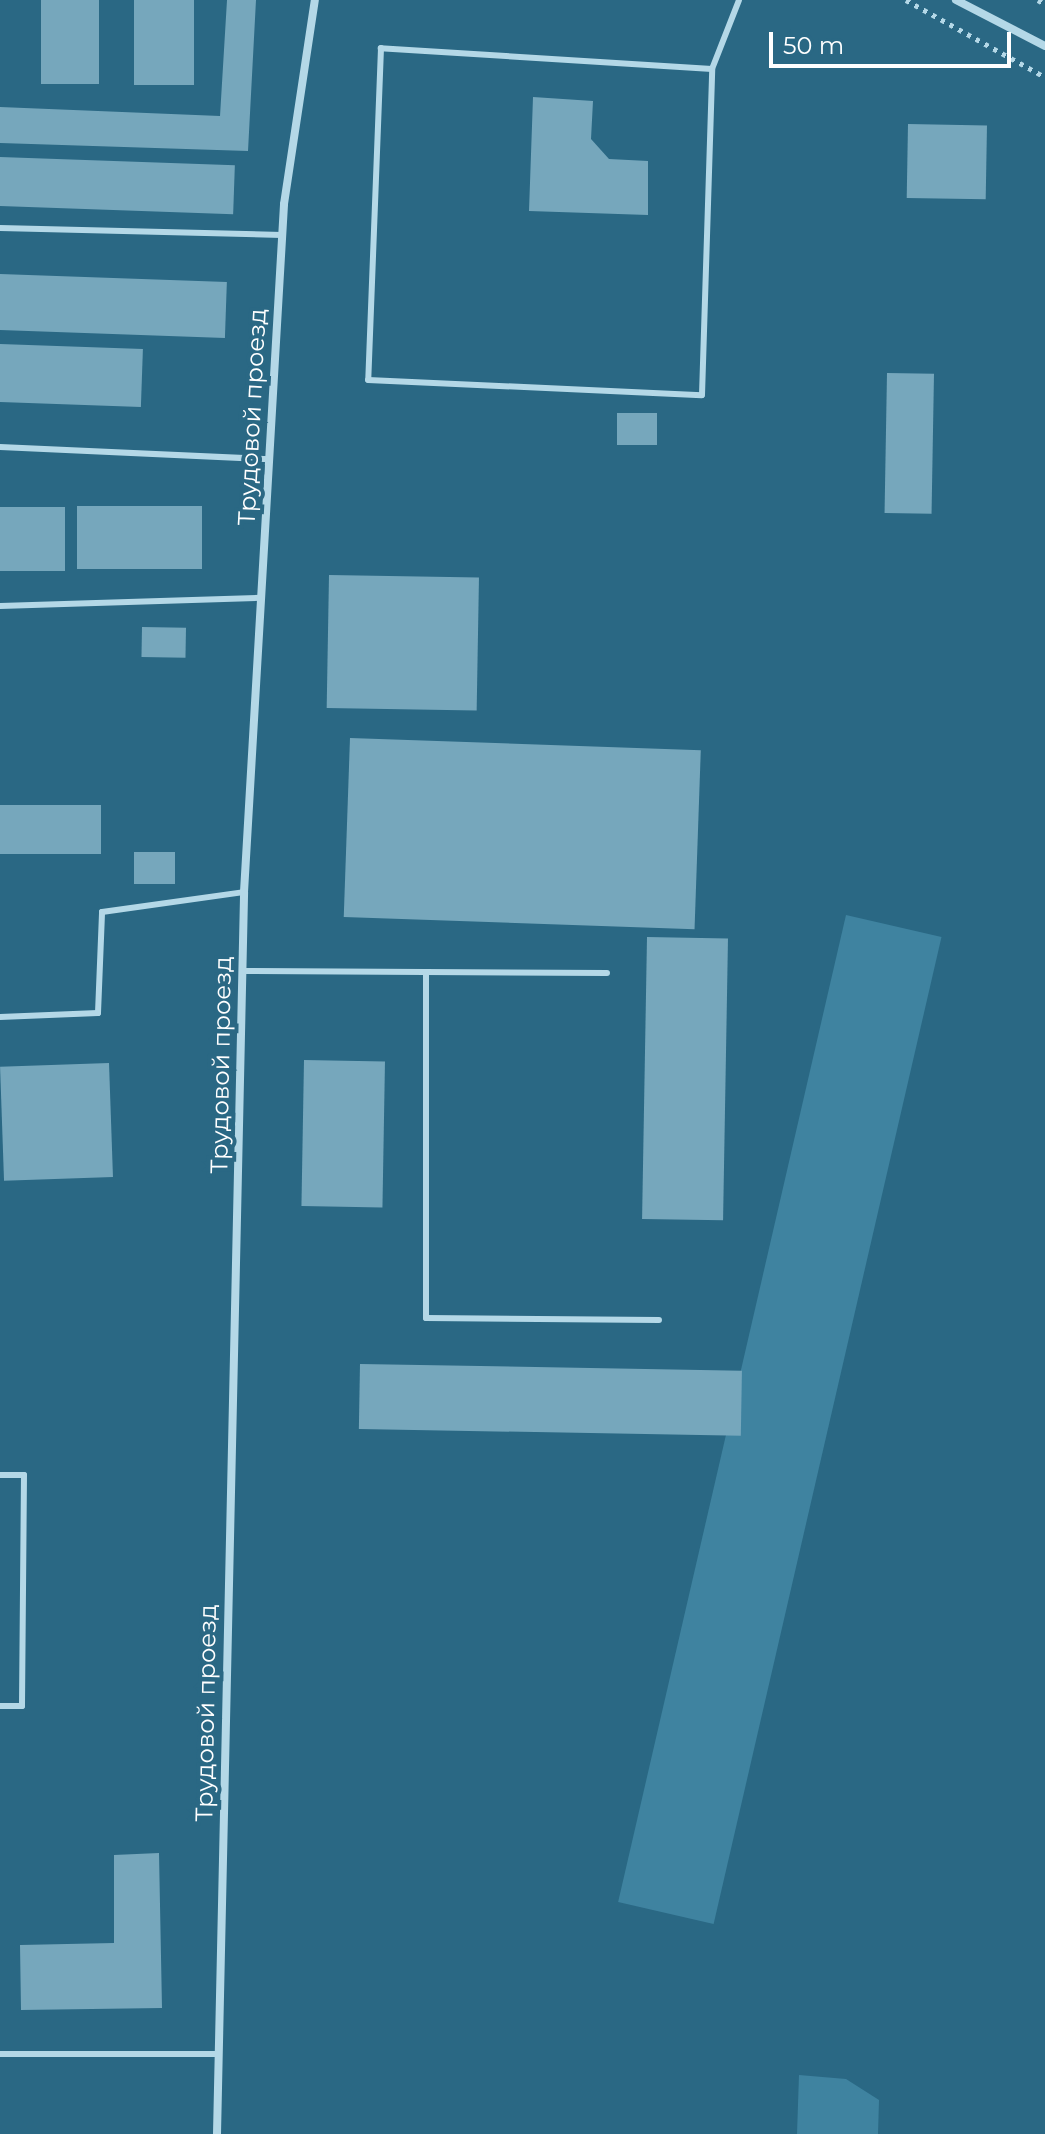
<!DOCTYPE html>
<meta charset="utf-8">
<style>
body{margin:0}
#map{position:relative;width:1045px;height:2134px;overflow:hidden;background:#2a6884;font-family:Montserrat,sans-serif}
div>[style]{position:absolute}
.green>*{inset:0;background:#3f83a0;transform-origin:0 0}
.building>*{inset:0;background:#76a7bc;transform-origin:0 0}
.path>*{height:5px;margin-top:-2.5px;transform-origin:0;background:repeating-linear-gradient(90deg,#b4d8e7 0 4px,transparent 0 10px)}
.service>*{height:6px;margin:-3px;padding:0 3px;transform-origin:3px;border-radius:3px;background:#b4d8e7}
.minor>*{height:8px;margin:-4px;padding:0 4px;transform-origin:4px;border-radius:4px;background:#b4d8e7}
span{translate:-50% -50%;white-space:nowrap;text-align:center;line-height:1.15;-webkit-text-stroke:8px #2a6884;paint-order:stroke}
.street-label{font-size:24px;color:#fff}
.scale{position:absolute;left:769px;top:32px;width:242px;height:36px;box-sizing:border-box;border:4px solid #fff;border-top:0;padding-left:10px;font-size:24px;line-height:28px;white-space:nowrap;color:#fff;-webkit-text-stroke:6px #2a6884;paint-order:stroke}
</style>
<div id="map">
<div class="green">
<div style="left:846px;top:915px;width:98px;height:1013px;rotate:13deg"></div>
<div style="clip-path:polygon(799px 2075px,846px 2079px,879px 2100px,878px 2134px,797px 2134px)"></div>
</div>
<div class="building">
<div style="left:41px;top:0;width:58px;height:84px"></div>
<div style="left:134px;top:0;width:60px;height:85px"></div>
<div style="clip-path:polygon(227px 0,256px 0,248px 151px,0 143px,0 107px,220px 116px)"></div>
<div style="clip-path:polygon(533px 97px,593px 101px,591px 139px,609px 159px,648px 161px,648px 215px,529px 211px)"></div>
<div style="left:908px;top:124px;width:79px;height:74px;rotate:1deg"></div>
<div style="left:0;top:157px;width:235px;height:49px;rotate:2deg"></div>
<div style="left:0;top:274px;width:227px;height:56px;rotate:2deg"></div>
<div style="left:0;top:344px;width:143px;height:58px;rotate:2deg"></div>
<div style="left:887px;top:373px;width:47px;height:140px;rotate:1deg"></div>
<div style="left:617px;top:413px;width:40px;height:32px"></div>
<div style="left:77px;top:506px;width:125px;height:63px"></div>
<div style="left:65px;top:507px;width:64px;height:65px;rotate:90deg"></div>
<div style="left:329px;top:575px;width:150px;height:133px;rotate:1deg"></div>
<div style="left:142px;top:627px;width:44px;height:30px;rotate:1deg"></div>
<div style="left:350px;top:738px;width:351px;height:179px;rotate:2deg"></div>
<div style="left:0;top:805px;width:101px;height:49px"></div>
<div style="left:134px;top:852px;width:41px;height:32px"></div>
<div style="left:647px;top:937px;width:81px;height:282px;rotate:1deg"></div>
<div style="left:304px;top:1060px;width:81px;height:146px;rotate:1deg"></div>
<div style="left:109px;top:1063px;width:114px;height:109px;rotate:88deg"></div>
<div style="left:360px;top:1364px;width:382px;height:65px;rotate:1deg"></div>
<div style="clip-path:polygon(159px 1853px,162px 2008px,21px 2010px,20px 1945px,114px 1943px,114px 1855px)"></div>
</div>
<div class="path">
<div style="left:906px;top:0;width:159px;rotate:29deg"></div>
<div style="left:1038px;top:0;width:8px;rotate:30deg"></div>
</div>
<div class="service">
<div style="left:712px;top:69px;width:332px;rotate:-176.4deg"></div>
<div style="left:381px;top:48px;width:332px;rotate:92.2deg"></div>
<div style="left:368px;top:380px;width:334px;rotate:2.6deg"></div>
<div style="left:702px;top:395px;width:326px;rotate:-88.2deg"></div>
<div style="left:712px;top:69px;width:74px;rotate:-68.6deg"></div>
<div style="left:0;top:228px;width:282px;rotate:1.4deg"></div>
<div style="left:0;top:447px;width:269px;rotate:2.6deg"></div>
<div style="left:0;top:606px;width:261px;rotate:-1.8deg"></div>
<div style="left:243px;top:971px;width:364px;rotate:0.3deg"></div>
<div style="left:426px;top:975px;width:343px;rotate:90deg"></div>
<div style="left:426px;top:1318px;width:233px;rotate:0.5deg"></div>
<div style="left:0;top:1017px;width:98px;rotate:-2.3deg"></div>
<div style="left:98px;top:1013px;width:101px;rotate:-87.7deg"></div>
<div style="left:102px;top:912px;width:143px;rotate:-8deg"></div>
<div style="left:0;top:1475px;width:24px"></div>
<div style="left:24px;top:1475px;width:231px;rotate:90.5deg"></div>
<div style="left:22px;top:1706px;width:22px;rotate:180deg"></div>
<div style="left:0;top:2054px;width:219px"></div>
</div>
<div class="minor">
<div style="left:956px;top:0;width:100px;rotate:27.3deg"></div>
<div style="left:217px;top:2134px;width:1242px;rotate:-88.75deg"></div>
<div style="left:244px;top:892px;width:689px;rotate:-86.67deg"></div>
<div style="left:284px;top:204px;width:206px;rotate:-81.4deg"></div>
</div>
<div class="street-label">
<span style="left:252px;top:417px;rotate:-87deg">Трудовой проезд</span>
<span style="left:221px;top:1065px;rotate:-89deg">Трудовой проезд</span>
<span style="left:206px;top:1713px;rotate:-89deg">Трудовой проезд</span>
</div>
<div class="scale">50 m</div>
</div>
